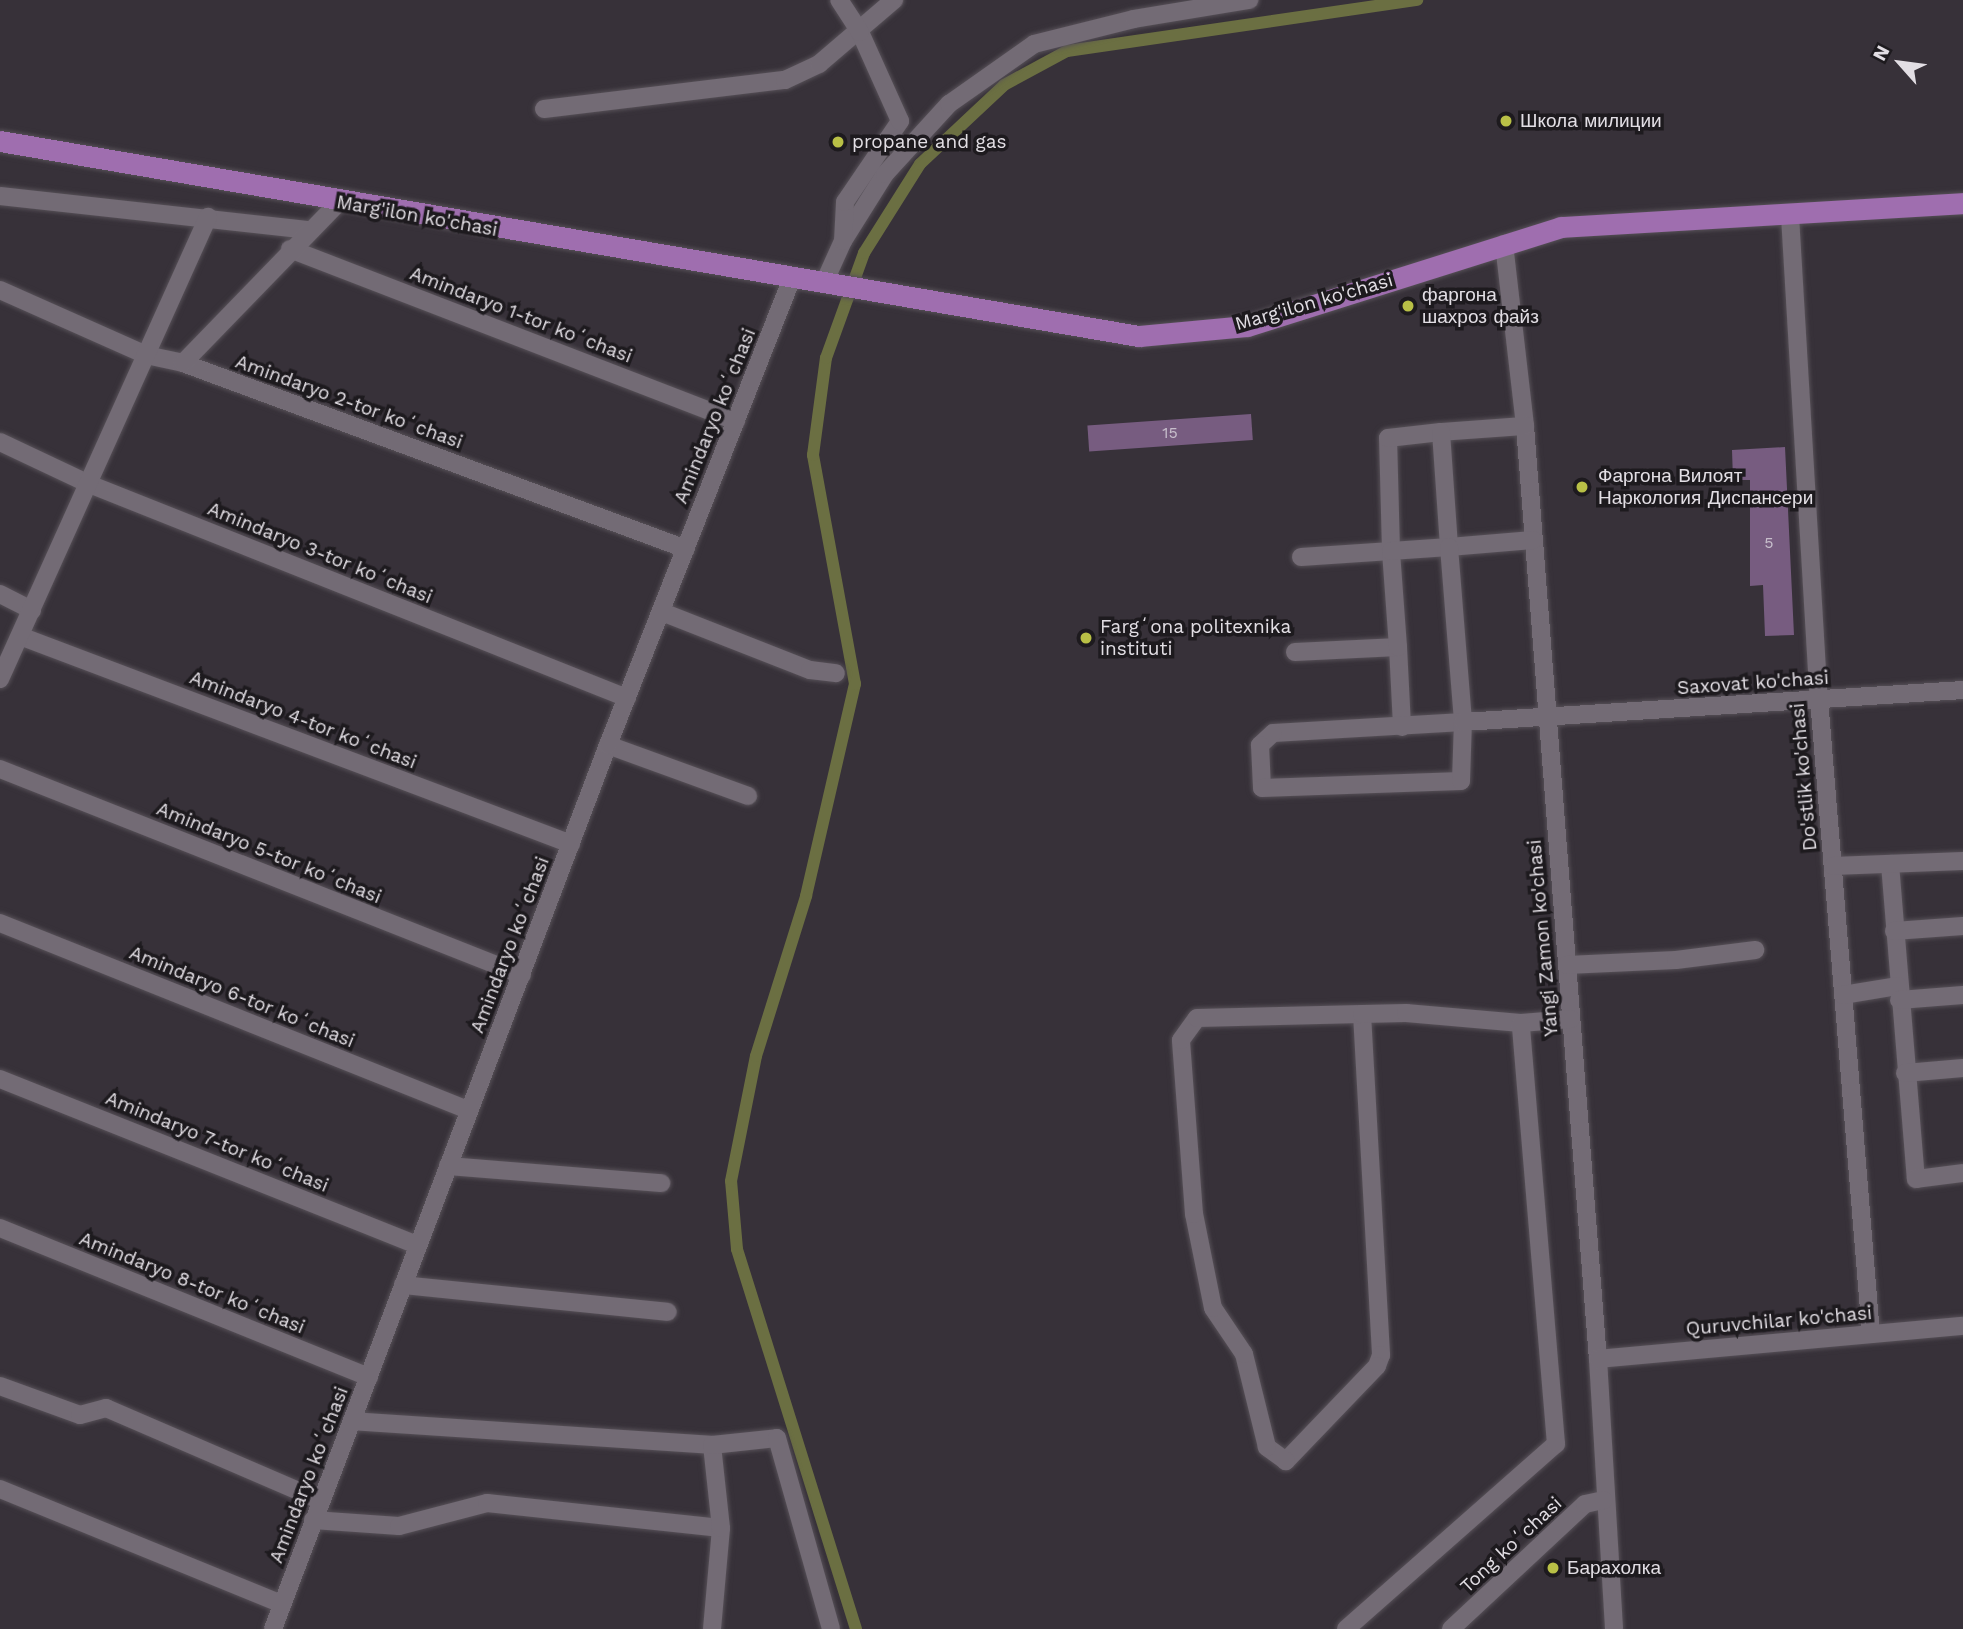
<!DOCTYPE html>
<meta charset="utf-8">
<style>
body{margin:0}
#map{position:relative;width:1963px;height:1629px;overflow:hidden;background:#373139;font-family:"Work Sans",sans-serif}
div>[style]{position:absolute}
.canal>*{height:12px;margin:-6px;padding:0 6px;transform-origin:6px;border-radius:6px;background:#6b6f42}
.building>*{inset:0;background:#775c80;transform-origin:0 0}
.roads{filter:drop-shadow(0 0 2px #565057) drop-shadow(0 0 2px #565057)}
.minor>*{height:18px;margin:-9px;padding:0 9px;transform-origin:9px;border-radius:9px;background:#736b75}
.major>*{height:21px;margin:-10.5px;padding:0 10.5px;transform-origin:10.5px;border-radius:10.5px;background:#9f6eaf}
.dots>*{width:19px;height:19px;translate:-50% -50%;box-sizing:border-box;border:4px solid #1d1a1e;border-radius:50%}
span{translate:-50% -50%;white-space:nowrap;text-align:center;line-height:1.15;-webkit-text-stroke:7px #1d1a1e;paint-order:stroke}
.number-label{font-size:16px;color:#c7becb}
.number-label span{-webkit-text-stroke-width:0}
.poi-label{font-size:19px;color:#e2dee4}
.left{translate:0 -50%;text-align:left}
.street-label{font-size:19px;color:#e2dee4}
.north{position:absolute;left:1865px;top:28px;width:70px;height:70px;-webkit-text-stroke:5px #1d1a1e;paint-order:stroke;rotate:298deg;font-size:19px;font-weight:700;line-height:28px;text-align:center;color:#e2dee4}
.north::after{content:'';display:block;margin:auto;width:24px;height:32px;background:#e2dee4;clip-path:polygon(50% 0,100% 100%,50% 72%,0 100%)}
</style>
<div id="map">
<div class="canal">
<div style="left:856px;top:1629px;width:398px;rotate:-107.4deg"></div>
<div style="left:737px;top:1249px;width:68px;rotate:-95deg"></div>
<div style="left:731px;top:1181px;width:127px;rotate:-78.7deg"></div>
<div style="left:756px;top:1056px;width:168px;rotate:-72.6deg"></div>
<div style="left:806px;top:896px;width:218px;rotate:-77deg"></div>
<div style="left:855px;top:684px;width:233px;rotate:-100.4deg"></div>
<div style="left:813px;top:455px;width:98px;rotate:-82.4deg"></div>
<div style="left:826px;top:358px;width:112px;rotate:-70.1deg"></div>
<div style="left:864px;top:253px;width:105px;rotate:-57.8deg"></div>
<div style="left:920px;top:164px;width:115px;rotate:-43.2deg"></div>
<div style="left:1004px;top:85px;width:72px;rotate:-28.4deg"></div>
<div style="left:1067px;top:51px;width:354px;rotate:-8.3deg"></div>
</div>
<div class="building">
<div style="left:1251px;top:414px;width:26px;height:164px;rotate:86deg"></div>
<div style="clip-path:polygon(1785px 447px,1794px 635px,1765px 636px,1763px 585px,1750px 586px,1750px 480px,1733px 480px,1732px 450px)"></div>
</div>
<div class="roads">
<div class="minor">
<div style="left:544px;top:109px;width:243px;rotate:-6.9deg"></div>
<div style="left:785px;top:80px;width:38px;rotate:-25deg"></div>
<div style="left:819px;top:64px;width:99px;rotate:-40.5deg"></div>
<div style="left:0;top:196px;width:309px;rotate:6.3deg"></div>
<div style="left:1790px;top:216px;width:484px;rotate:86.6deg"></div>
<div style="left:1819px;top:699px;width:637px;rotate:85.32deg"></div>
<div style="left:843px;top:241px;width:79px;rotate:-57.9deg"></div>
<div style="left:885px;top:174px;width:95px;rotate:-47.6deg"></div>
<div style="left:949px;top:104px;width:104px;rotate:-35.2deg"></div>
<div style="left:1034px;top:44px;width:103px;rotate:-14deg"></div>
<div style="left:1134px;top:19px;width:117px;rotate:-9.4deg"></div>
<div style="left:1504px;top:244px;width:183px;rotate:83.4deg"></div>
<div style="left:1525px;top:426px;width:936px;rotate:85.53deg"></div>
<div style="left:1598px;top:1359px;width:270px;rotate:86.6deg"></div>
<div style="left:290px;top:249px;width:478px;rotate:21.1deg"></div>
<div style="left:824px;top:283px;width:46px;rotate:-65.7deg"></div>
<div style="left:843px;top:241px;width:39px;rotate:-87deg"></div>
<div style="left:845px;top:202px;width:98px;rotate:-55.8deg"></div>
<div style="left:900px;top:121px;width:98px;rotate:-114.2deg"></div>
<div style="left:860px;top:32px;width:38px;rotate:-123deg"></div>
<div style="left:0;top:290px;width:160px;rotate:24deg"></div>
<div style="left:146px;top:355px;width:38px;rotate:12deg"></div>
<div style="left:183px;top:363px;width:536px;rotate:20.29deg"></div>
<div style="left:183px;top:363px;width:223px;rotate:-45.9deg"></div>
<div style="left:1441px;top:432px;width:84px;rotate:-4.1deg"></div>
<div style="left:0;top:442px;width:98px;rotate:25.3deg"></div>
<div style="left:89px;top:484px;width:579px;rotate:21.69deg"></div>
<div style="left:1301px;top:557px;width:90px;rotate:-3.8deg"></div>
<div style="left:1391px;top:551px;width:113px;rotate:-91.5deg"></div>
<div style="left:1388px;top:438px;width:53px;rotate:-6.5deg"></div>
<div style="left:1441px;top:432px;width:115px;rotate:86deg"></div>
<div style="left:1449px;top:547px;width:84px;rotate:-4.8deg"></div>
<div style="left:0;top:594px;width:36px;rotate:27deg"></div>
<div style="left:662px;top:612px;width:159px;rotate:21.4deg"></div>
<div style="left:810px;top:670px;width:26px;rotate:7deg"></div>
<div style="left:20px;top:636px;width:589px;rotate:20.68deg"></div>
<div style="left:1398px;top:647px;width:80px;rotate:87.1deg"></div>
<div style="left:1295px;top:652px;width:103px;rotate:-2.8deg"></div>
<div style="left:1398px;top:647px;width:96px;rotate:-94.2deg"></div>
<div style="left:1391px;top:551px;width:58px;rotate:-3.9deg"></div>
<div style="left:1449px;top:547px;width:176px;rotate:85.4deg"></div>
<div style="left:1463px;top:722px;width:190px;rotate:176.7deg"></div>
<div style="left:1273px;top:733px;width:18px;rotate:137deg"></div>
<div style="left:1260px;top:745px;width:43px;rotate:87.3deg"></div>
<div style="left:1262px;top:788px;width:199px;rotate:-2deg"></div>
<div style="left:1461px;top:781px;width:59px;rotate:-88.1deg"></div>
<div style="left:1463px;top:722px;width:501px;rotate:-3.66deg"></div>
<div style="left:0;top:679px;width:507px;rotate:-65.76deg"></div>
<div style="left:608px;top:745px;width:149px;rotate:20deg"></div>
<div style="left:0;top:769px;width:561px;rotate:21.54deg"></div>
<div style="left:1890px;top:864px;width:316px;rotate:85.3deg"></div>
<div style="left:1916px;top:1179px;width:47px;rotate:-7.3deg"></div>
<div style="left:1833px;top:866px;width:130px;rotate:-2.2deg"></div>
<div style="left:0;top:923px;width:504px;rotate:21.78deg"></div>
<div style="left:1894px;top:931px;width:69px;rotate:-4.1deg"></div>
<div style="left:1567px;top:965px;width:109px;rotate:-2.6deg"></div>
<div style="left:1676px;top:960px;width:80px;rotate:-7.2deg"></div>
<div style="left:1843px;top:995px;width:56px;rotate:-9.3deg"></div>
<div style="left:1899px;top:1000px;width:64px;rotate:-4.5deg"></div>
<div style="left:1362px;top:1014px;width:342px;rotate:86.8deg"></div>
<div style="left:1381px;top:1355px;width:12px;rotate:110deg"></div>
<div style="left:1377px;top:1366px;width:132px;rotate:133.8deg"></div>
<div style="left:1286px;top:1461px;width:24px;rotate:-144deg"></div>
<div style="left:1267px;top:1447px;width:96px;rotate:-103.9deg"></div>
<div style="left:1244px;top:1354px;width:55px;rotate:-124deg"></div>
<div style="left:1213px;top:1308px;width:96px;rotate:-101.4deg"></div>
<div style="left:1194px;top:1214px;width:174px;rotate:-94.3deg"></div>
<div style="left:1181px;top:1040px;width:27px;rotate:-54deg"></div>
<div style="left:1197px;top:1018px;width:165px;rotate:-1.4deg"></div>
<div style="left:1362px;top:1014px;width:44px;rotate:-1.3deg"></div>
<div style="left:1406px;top:1013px;width:115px;rotate:5deg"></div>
<div style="left:1521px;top:1023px;width:50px;rotate:-4.6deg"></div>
<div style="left:1905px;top:1073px;width:58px;rotate:-4.9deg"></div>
<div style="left:0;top:1079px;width:449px;rotate:21.7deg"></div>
<div style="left:448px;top:1166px;width:214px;rotate:4.6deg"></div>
<div style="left:0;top:1228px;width:398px;rotate:22deg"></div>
<div style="left:403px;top:1285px;width:266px;rotate:5.8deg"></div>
<div style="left:1598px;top:1359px;width:366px;rotate:-5.2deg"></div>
<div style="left:0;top:1386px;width:85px;rotate:19.9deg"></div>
<div style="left:80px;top:1415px;width:27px;rotate:-15deg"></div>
<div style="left:106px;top:1408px;width:233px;rotate:23.3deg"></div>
<div style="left:352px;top:1421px;width:361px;rotate:3.8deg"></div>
<div style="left:0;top:1489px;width:305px;rotate:22.2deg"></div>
<div style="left:313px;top:1520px;width:86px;rotate:4deg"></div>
<div style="left:399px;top:1526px;width:91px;rotate:-14.6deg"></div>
<div style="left:487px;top:1503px;width:235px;rotate:6.1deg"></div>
<div style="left:273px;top:1629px;width:945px;rotate:-69.25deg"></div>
<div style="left:608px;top:745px;width:502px;rotate:-68.5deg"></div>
<div style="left:712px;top:1629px;width:101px;rotate:-84.9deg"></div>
<div style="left:721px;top:1528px;width:83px;rotate:-96.2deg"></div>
<div style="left:712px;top:1445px;width:65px;rotate:-6.1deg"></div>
<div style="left:777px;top:1438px;width:198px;rotate:74.2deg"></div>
<div style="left:1346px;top:1629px;width:280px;rotate:-41.4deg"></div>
<div style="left:1556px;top:1444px;width:422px;rotate:-94.8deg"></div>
<div style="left:1451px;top:1629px;width:183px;rotate:-43deg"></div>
<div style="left:1585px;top:1504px;width:19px;rotate:-12deg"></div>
</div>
<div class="major">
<div style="left:0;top:141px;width:1156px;rotate:9.72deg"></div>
<div style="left:1139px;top:336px;width:108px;rotate:-5.3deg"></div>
<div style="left:1247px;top:326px;width:329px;rotate:-17.5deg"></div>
<div style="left:1561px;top:227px;width:403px;rotate:-3.4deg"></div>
</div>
</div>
<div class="dots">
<div style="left:1506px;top:121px;background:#b9c046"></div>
<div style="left:838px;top:142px;background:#b9c046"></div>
<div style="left:1408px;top:306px;background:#b9c046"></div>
<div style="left:1582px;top:487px;background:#b9c046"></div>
<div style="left:1086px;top:638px;background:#b9c046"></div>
<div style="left:1553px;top:1568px;background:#b9c046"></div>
</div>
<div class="number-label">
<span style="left:1170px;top:433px">15</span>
<span style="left:1769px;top:543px">5</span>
</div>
<div class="poi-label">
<span class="left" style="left:1520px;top:121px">Школа милиции</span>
<span class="left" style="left:852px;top:142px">propane and gas</span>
<span class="left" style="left:1422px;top:306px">фаргона<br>шахроз файз</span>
<span class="left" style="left:1598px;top:487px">Фаргона Вилоят<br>Наркология Диспансери</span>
<span class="left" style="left:1100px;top:638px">Fargʻona politexnika<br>instituti</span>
<span class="left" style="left:1567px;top:1568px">Барахолка</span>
</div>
<div class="street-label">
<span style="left:417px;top:216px;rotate:10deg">Marg'ilon ko'chasi</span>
<span style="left:1314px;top:302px;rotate:-16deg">Marg'ilon ko'chasi</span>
<span style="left:521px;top:315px;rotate:21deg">Amindaryo 1-tor koʻchasi</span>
<span style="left:349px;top:402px;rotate:20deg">Amindaryo 2-tor koʻchasi</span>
<span style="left:715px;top:416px;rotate:-68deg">Amindaryo koʻchasi</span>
<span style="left:320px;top:553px;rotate:22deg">Amindaryo 3-tor koʻchasi</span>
<span style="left:1753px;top:683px;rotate:-4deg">Saxovat ko'chasi</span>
<span style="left:303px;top:720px;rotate:21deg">Amindaryo 4-tor koʻchasi</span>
<span style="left:1804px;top:777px;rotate:-95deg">Do'stlik ko'chasi</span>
<span style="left:269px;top:853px;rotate:22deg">Amindaryo 5-tor koʻchasi</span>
<span style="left:1543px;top:938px;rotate:-95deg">Yangi Zamon ko'chasi</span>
<span style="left:510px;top:945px;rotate:-69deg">Amindaryo koʻchasi</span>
<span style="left:242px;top:997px;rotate:22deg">Amindaryo 6-tor koʻchasi</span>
<span style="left:217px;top:1142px;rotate:22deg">Amindaryo 7-tor koʻchasi</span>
<span style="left:192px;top:1283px;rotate:22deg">Amindaryo 8-tor koʻchasi</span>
<span style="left:1779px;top:1321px;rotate:-5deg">Quruvchilar ko'chasi</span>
<span style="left:309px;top:1475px;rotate:-69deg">Amindaryo koʻchasi</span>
<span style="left:1511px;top:1545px;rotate:-43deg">Tong koʻchasi</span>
</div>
<div class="north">N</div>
</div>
